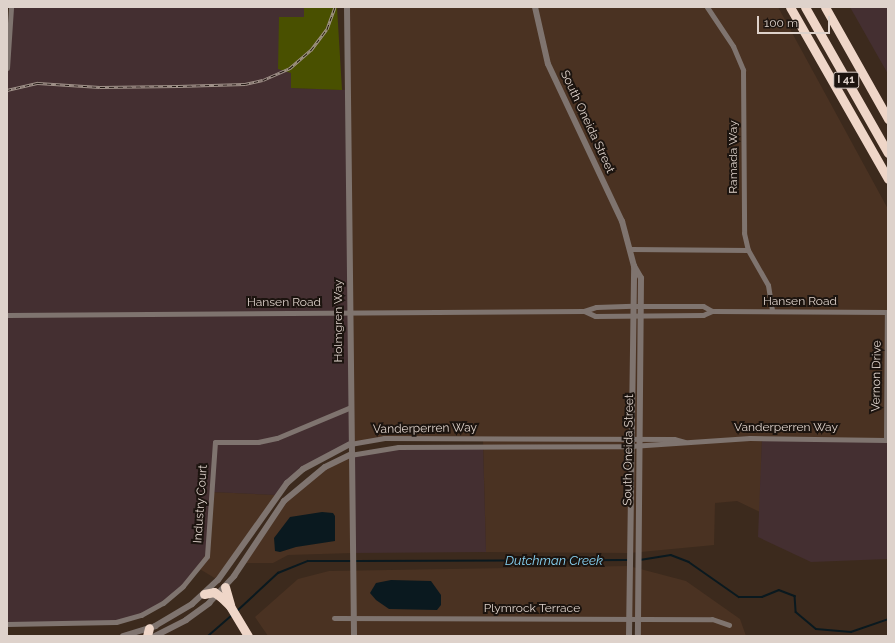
<!DOCTYPE html>
<style>
body{margin:0}
#map{position:relative;width:895px;height:643px;overflow:hidden;background:#3c2a1d;font-family:Raleway,sans-serif}
div>[style]{position:absolute}
.built>*{inset:0;background:#4a3222}
.industrial>*{inset:0;background:#442f31}
.green>*{inset:0;background:#495000}
.water>*{inset:0;background:#0a191f}
.stream>*{height:1.5px;margin:-0.75px;padding:0 0.75px;transform-origin:0.75px;border-radius:0.75px;background:#0a191f}
.minor>*{height:5px;margin:-2.5px;padding:0 2.5px;transform-origin:2.5px;border-radius:2.5px;background:#7f746f}
.tertiary>*{height:6px;margin:-3px;padding:0 3px;transform-origin:3px;border-radius:3px;background:#7f746f}
.motorway>*{height:9px;margin:-4.5px;padding:0 4.5px;transform-origin:4.5px;border-radius:4.5px;background:#efd6c8}
.rail>*{height:3px;margin-top:-1.5px;transform-origin:0;background:repeating-linear-gradient(90deg,#1c140f 0 4.5px,#a2948b 0 9px);box-sizing:border-box;border-block:1px solid #a2948b}
span{translate:-50% -50%;white-space:nowrap;text-align:center;line-height:1.15;-webkit-text-stroke:4px #1c140f;paint-order:stroke}
.shield-label span{padding:1px 3px;background:#1c140f;border:1px solid;border-radius:3px;-webkit-text-stroke-width:0}
.shield-label{font-size:11px;color:#ded2cb;font-weight:700}
.street-label{font-size:12px;color:#ded2cb}
.water-label{font-size:13px;color:#88d4f5;font-style:italic}
.frame{position:absolute;inset:0;border:8px solid #ded2cb;pointer-events:none}
.scale{position:absolute;left:757px;top:16px;width:73px;height:18px;box-sizing:border-box;border:2px solid #ded2cb;border-top:0;padding-left:5px;font-size:12px;line-height:14px;white-space:nowrap;color:#ded2cb;-webkit-text-stroke:3px #1c140f;paint-order:stroke}
</style>
<div id="map">
<div class="built">
<div style="clip-path:polygon(347px 7px,778px 7px,888px 209px,888px 443px,886px 440px,762px 438px,760px 512px,737px 501px,715px 503px,714px 545px,630px 553px,486px 552px,483px 439px,384px 438px,350px 444px)"></div>
<div style="clip-path:polygon(350px 455px,353px 553px,288px 555px,273px 563px,242px 563px,275px 513px,302px 484px)"></div>
<div style="clip-path:polygon(212px 492px,276px 495px,218px 580px,198px 568px)"></div>
<div style="clip-path:polygon(629px 566px,686px 581px,740px 619px,746px 636px,638px 636px,638px 620px,629px 620px,629px 636px,268px 636px,255px 617px,298px 579px,329px 571px)"></div>
</div>
<div class="industrial">
<div style="clip-path:polygon(11px 7px,304px 7px,304px 17px,291px 73px,291px 88px,348px 90px,350px 444px,303px 469px,276px 495px,212px 492px,209px 550px,183px 586px,152px 609px,116px 622px,7px 624px,7px 68px)"></div>
<div style="clip-path:polygon(850px 7px,888px 7px,888px 74px,867px 37px)"></div>
<div style="clip-path:polygon(762px 438px,886px 440px,888px 443px,888px 559px,811px 562px,758px 537px)"></div>
<div style="clip-path:polygon(483px 445px,486px 552px,353px 553px,350px 455px,376px 449px)"></div>
</div>
<div class="green">
<div style="clip-path:polygon(304px 7px,337px 7px,342px 90px,291px 88px,291px 73px,278px 69px,279px 17px,304px 17px)"></div>
</div>
<div class="water">
<div style="clip-path:polygon(322px 512px,333px 513px,335px 516px,335px 541px,296px 547px,280px 552px,275px 551px,274px 538px,290px 517px)"></div>
<div style="clip-path:polygon(391px 580px,431px 581px,441px 595px,441px 605px,437px 610px,389px 609px,376px 600px,370px 593px,376px 583px)"></div>
</div>
<div class="stream">
<div style="left:640px;top:560px;width:31px;rotate:-9deg"></div>
<div style="left:671px;top:555px;width:19px;rotate:21deg"></div>
<div style="left:689px;top:562px;width:61px;rotate:35deg"></div>
<div style="left:739px;top:597px;width:23px"></div>
<div style="left:762px;top:597px;width:18px;rotate:-22deg"></div>
<div style="left:779px;top:590px;width:17px;rotate:21deg"></div>
<div style="left:795px;top:596px;width:16px;rotate:86deg"></div>
<div style="left:796px;top:612px;width:26px;rotate:40deg"></div>
<div style="left:816px;top:629px;width:35px;rotate:5deg"></div>
<div style="left:851px;top:632px;width:39px;rotate:-19deg"></div>
<div style="left:354px;top:561px;width:274px;rotate:-0.2deg"></div>
<div style="left:237px;top:611px;width:56px;rotate:-42.8deg"></div>
<div style="left:278px;top:573px;width:32px;rotate:-22deg"></div>
<div style="left:308px;top:561px;width:42px"></div>
<div style="left:208px;top:636px;width:30px;rotate:-41deg"></div>
</div>
<div class="minor">
<div style="left:707px;top:7px;width:47px;rotate:56.3deg"></div>
<div style="left:733px;top:46px;width:26px;rotate:67deg"></div>
<div style="left:743px;top:70px;width:163px;rotate:89.6deg"></div>
<div style="left:744px;top:233px;width:17px;rotate:77deg"></div>
<div style="left:748px;top:250px;width:40px;rotate:60.3deg"></div>
<div style="left:768px;top:285px;width:26px;rotate:81deg"></div>
<div style="left:7px;top:68px;width:61px;rotate:-86.2deg"></div>
<div style="left:631px;top:249px;width:117px;rotate:0.5deg"></div>
<div style="left:584px;top:311px;width:12px;rotate:24deg"></div>
<div style="left:595px;top:316px;width:108px;rotate:-0.5deg"></div>
<div style="left:703px;top:315px;width:10px;rotate:-24deg"></div>
<div style="left:712px;top:311px;width:176px;rotate:0.3deg"></div>
<div style="left:7px;top:315px;width:577px;rotate:-0.4deg"></div>
<div style="left:584px;top:311px;width:13px;rotate:-18deg"></div>
<div style="left:596px;top:307px;width:37px;rotate:-2deg"></div>
<div style="left:633px;top:306px;width:70px"></div>
<div style="left:703px;top:306px;width:10px;rotate:29deg"></div>
<div style="left:350px;top:444px;width:35px;rotate:-10deg"></div>
<div style="left:384px;top:438px;width:290px;rotate:0.2deg"></div>
<div style="left:674px;top:439px;width:11px;rotate:15deg"></div>
<div style="left:350px;top:455px;width:49px;rotate:-9.5deg"></div>
<div style="left:398px;top:447px;width:233px;rotate:-0.2deg"></div>
<div style="left:631px;top:446px;width:119px;rotate:-3.8deg"></div>
<div style="left:750px;top:438px;width:136px;rotate:0.8deg"></div>
<div style="left:886px;top:440px;width:128px;rotate:-89.6deg"></div>
<div style="left:334px;top:618px;width:378px;rotate:0.2deg"></div>
<div style="left:712px;top:619px;width:18px;rotate:19deg"></div>
<div style="left:7px;top:624px;width:109px;rotate:-1.1deg"></div>
<div style="left:116px;top:622px;width:26px;rotate:-16deg"></div>
<div style="left:141px;top:615px;width:25px;rotate:-29deg"></div>
<div style="left:163px;top:603px;width:26px;rotate:-40deg"></div>
<div style="left:183px;top:586px;width:38px;rotate:-51deg"></div>
<div style="left:207px;top:556px;width:114px;rotate:-86deg"></div>
<div style="left:215px;top:442px;width:43px"></div>
<div style="left:258px;top:442px;width:19px;rotate:-12deg"></div>
<div style="left:277px;top:438px;width:80px;rotate:-22.7deg"></div>
</div>
<div class="tertiary">
<div style="left:347px;top:7px;width:629px;rotate:89.36deg"></div>
<div style="left:535px;top:7px;width:58px;rotate:77.2deg"></div>
<div style="left:548px;top:64px;width:174px;rotate:64.8deg"></div>
<div style="left:622px;top:221px;width:47px;rotate:75.1deg"></div>
<div style="left:634px;top:266px;width:14px;rotate:60deg"></div>
<div style="left:641px;top:278px;width:358px;rotate:90.5deg"></div>
<div style="left:123px;top:636px;width:34px;rotate:-17deg"></div>
<div style="left:155px;top:626px;width:43px;rotate:-30.7deg"></div>
<div style="left:192px;top:604px;width:35px;rotate:-43deg"></div>
<div style="left:218px;top:580px;width:119px;rotate:-54.6deg"></div>
<div style="left:287px;top:483px;width:21px;rotate:-41deg"></div>
<div style="left:303px;top:469px;width:53px;rotate:-28deg"></div>
<div style="left:155px;top:636px;width:35px;rotate:-27deg"></div>
<div style="left:186px;top:620px;width:29px;rotate:-36deg"></div>
<div style="left:209px;top:603px;width:37px;rotate:-47deg"></div>
<div style="left:234px;top:576px;width:90px;rotate:-56.3deg"></div>
<div style="left:284px;top:501px;width:53px;rotate:-39.7deg"></div>
<div style="left:325px;top:467px;width:28px;rotate:-26deg"></div>
<div style="left:629px;top:636px;width:370px;rotate:-89.2deg"></div>
</div>
<div class="motorway">
<div style="left:790px;top:7px;width:198px;rotate:60.3deg"></div>
<div style="left:805px;top:7px;width:168px;rotate:60.4deg"></div>
<div style="left:825px;top:7px;width:129px;rotate:60.6deg"></div>
<div style="left:225px;top:587px;width:19px;rotate:74deg"></div>
<div style="left:204px;top:594px;width:10px;rotate:-11deg"></div>
<div style="left:214px;top:592px;width:9px;rotate:36deg"></div>
<div style="left:221px;top:597px;width:13px;rotate:45deg"></div>
<div style="left:230px;top:606px;width:35px;rotate:59deg"></div>
<div style="left:147px;top:636px;width:8px;rotate:-76deg"></div>
</div>
<div class="rail">
<div style="left:7px;top:90px;width:32px;rotate:-13deg"></div>
<div style="left:38px;top:83px;width:62px;rotate:3.7deg"></div>
<div style="left:100px;top:87px;width:78px;rotate:-0.7deg"></div>
<div style="left:178px;top:86px;width:67px;rotate:-1.7deg"></div>
<div style="left:245px;top:84px;width:18px;rotate:-13deg"></div>
<div style="left:263px;top:80px;width:30px;rotate:-24deg"></div>
<div style="left:290px;top:68px;width:28px;rotate:-41deg"></div>
<div style="left:311px;top:50px;width:26px;rotate:-53deg"></div>
<div style="left:327px;top:29px;width:23px;rotate:-70deg"></div>
</div>
<div class="shield-label">
<span style="left:846px;top:80px">I 41</span>
</div>
<div class="street-label">
<span style="left:587px;top:122px;rotate:65deg">South Oneida Street</span>
<span style="left:734px;top:157px;rotate:-90deg">Ramada Way</span>
<span style="left:800px;top:302px">Hansen Road</span>
<span style="left:284px;top:303px">Hansen Road</span>
<span style="left:339px;top:321px;rotate:-90deg">Holmgren Way</span>
<span style="left:877px;top:376px;rotate:-89deg">Vernon Drive</span>
<span style="left:786px;top:428px">Vanderperren Way</span>
<span style="left:425px;top:429px;rotate:-1deg">Vanderperren Way</span>
<span style="left:629px;top:450px;rotate:-89deg">South Oneida Street</span>
<span style="left:201px;top:504px;rotate:-86deg">Industry Court</span>
<span style="left:532px;top:609px">Plymrock Terrace</span>
</div>
<div class="water-label">
<span style="left:554px;top:561px">Dutchman Creek</span>
</div>
<div class="frame"></div>
<div class="scale">100 m</div>
</div>
